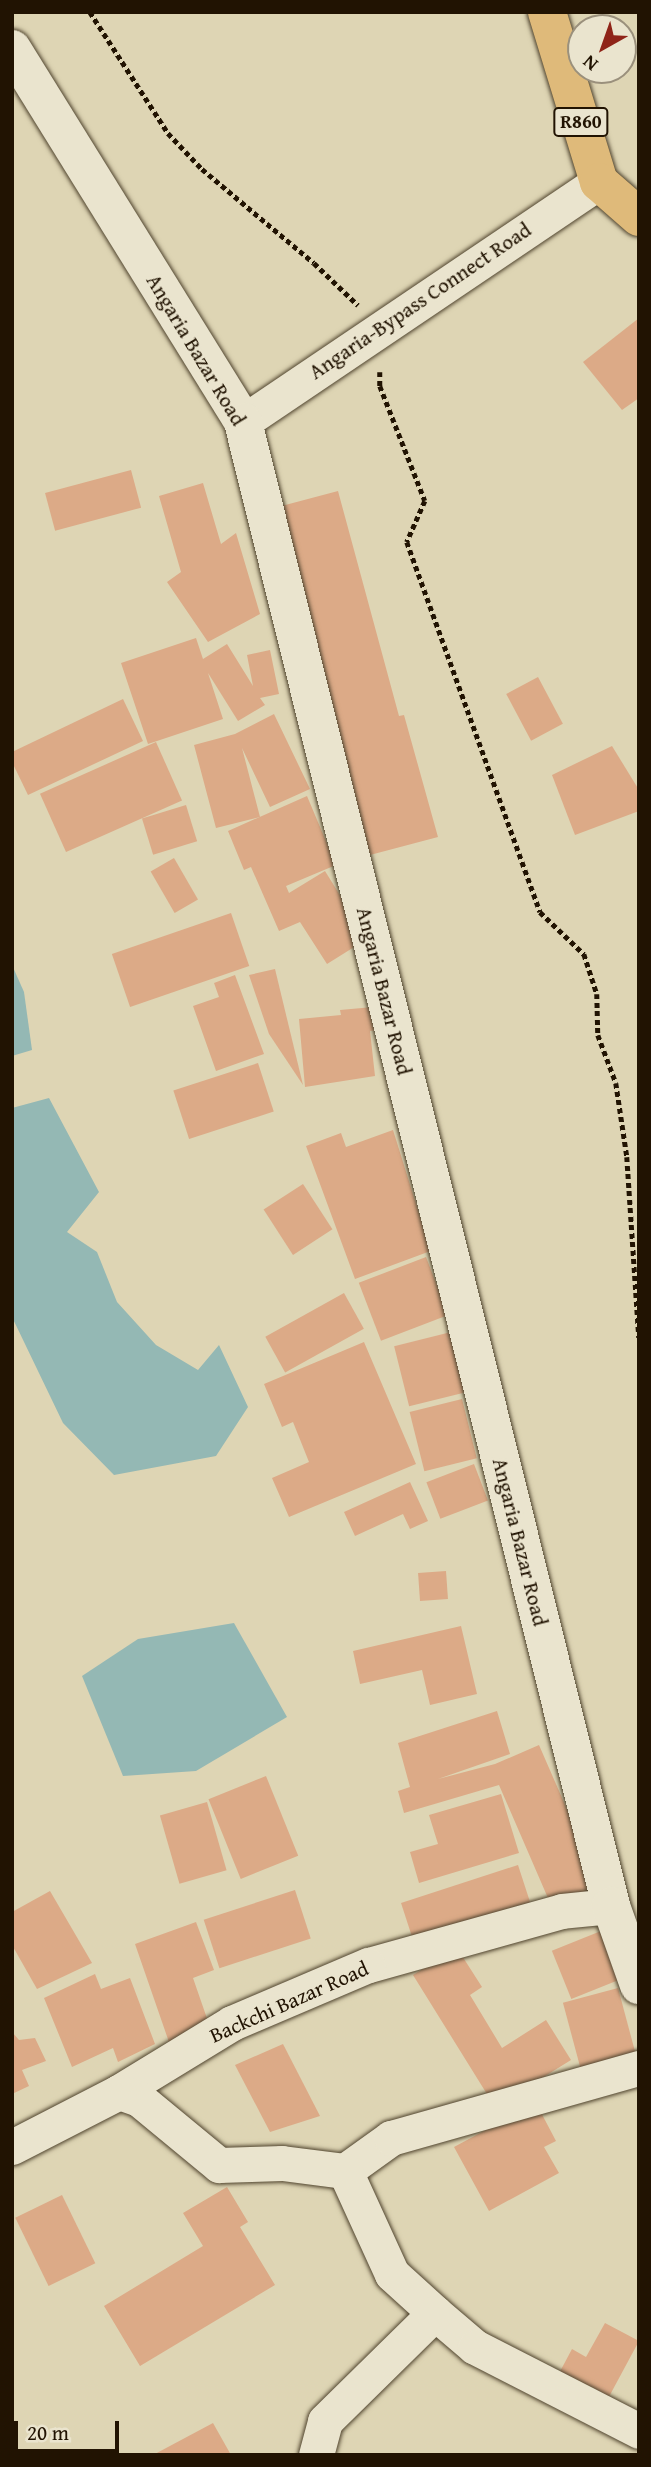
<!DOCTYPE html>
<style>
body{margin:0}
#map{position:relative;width:651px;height:2467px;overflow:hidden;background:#ded5b4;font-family:"Gentium Book Plus",serif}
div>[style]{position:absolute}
.water>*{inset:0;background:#94b8b4}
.building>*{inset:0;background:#dcaa87;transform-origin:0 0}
.path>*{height:4.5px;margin-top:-2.25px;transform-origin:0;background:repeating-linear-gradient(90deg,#211302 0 5px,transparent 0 8.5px)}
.roads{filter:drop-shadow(0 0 2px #50442e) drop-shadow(0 0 2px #50442e)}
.street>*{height:35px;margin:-17.5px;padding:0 17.5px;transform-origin:17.5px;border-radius:17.5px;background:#eae4ce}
.secondary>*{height:38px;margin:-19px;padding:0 19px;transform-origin:19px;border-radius:19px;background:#eae4ce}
.primary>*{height:38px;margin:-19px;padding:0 19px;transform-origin:19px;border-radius:19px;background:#dfba7a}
span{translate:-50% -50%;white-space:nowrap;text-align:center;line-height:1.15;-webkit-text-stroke:5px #eae4ce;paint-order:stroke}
.shield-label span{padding:2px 5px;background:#eae4ce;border:2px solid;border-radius:5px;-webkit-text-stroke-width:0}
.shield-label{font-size:19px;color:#211302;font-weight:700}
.street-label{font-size:21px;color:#211302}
.frame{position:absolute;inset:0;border:14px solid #211302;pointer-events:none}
.north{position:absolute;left:567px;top:14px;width:70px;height:70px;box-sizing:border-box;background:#eae4ce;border:2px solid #9a907c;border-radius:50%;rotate:220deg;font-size:19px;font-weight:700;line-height:28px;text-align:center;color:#211302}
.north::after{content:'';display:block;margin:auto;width:24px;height:32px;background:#8f2418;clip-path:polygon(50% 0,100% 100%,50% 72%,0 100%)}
.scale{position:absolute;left:14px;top:2421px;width:105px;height:32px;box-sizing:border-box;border:4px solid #211302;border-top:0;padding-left:9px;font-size:21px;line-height:24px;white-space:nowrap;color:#211302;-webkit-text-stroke:5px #eae4ce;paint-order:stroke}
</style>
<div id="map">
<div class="water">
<div style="clip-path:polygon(12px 965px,24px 992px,32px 1050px,12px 1056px)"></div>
<div style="clip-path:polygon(49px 1098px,99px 1192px,67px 1232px,97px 1252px,117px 1302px,156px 1345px,198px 1370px,219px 1345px,248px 1407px,216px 1456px,114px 1475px,63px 1423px,12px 1317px,12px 1108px)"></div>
<div style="clip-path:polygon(234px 1623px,287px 1717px,196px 1771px,123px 1776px,82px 1676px,138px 1639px)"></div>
</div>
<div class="building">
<div style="clip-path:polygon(639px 318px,639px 398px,622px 410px,583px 362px)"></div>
<div style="left:131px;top:470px;width:39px;height:89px;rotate:75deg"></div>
<div style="clip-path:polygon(203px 483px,221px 544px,236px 533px,260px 614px,208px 642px,167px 582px,181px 572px,159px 496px)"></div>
<div style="clip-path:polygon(338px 491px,399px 716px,404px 715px,438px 837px,370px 855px,274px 508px)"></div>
<div style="clip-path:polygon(196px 638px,203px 659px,227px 644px,253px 686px,247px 655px,270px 650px,279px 694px,260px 698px,265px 705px,238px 721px,208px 673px,223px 719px,148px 744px,121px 663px)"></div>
<div style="left:538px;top:677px;width:53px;height:36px;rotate:62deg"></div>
<div style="clip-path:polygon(123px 699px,143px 741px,28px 795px,12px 762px,12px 752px)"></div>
<div style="clip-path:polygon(274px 714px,310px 789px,270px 807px,242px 748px,260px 817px,216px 828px,194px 745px,235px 734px)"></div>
<div style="left:156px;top:742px;width:64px;height:127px;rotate:66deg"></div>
<div style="clip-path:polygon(612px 746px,639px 790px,639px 811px,575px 835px,552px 775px)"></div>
<div style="clip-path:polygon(307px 796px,336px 865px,286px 886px,289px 893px,325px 871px,367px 939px,327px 964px,300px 922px,279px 931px,251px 867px,244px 870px,228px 831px)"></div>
<div style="left:186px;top:805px;width:38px;height:46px;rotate:73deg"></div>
<div style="left:174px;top:858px;width:48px;height:27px;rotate:60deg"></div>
<div style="left:231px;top:913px;width:56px;height:126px;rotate:71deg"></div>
<div style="clip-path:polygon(275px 969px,303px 1085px,269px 1034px,249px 975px)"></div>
<div style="clip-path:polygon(235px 975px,264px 1054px,216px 1071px,193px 1006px,219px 997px,214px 983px)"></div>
<div style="clip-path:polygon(384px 1006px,387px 1029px,370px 1031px,375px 1076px,305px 1087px,299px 1019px,341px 1015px,340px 1010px)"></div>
<div style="left:258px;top:1063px;width:51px;height:89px;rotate:72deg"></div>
<div style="clip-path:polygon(393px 1130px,422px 1223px,436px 1249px,355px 1279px,306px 1146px,341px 1133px,346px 1147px)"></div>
<div style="left:303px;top:1184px;width:54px;height:47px;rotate:57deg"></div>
<div style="left:426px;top:1257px;width:62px;height:72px;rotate:69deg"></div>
<div style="left:344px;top:1293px;width:41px;height:90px;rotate:61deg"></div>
<div style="left:463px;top:1329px;width:62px;height:71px;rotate:76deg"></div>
<div style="clip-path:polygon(364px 1342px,416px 1464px,289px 1517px,272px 1478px,309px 1462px,293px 1422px,282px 1427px,264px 1384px)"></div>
<div style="left:462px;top:1399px;width:61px;height:54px;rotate:76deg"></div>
<div style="left:474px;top:1464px;width:39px;height:51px;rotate:69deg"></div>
<div style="clip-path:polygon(410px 1482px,428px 1521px,410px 1529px,403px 1514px,355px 1536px,344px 1512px)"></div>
<div style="left:446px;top:1571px;width:28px;height:28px;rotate:86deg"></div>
<div style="clip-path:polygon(461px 1626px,477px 1694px,430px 1705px,422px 1670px,360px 1684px,353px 1651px)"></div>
<div style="clip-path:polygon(497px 1711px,510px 1754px,438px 1779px,495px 1764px,539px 1745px,603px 1892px,554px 1912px,499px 1785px,404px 1813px,398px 1791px,410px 1787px,398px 1743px)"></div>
<div style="left:266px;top:1776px;width:86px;height:62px;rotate:68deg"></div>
<div style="clip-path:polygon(501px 1794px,519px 1853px,419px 1883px,410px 1852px,438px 1844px,429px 1815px)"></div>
<div style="left:207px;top:1802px;width:71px;height:49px;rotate:74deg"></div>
<div style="left:518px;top:1865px;width:45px;height:123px;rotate:72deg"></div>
<div style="left:295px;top:1890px;width:51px;height:96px;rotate:72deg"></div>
<div style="clip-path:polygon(50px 1891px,92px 1963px,37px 1989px,12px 1945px,12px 1912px)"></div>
<div style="clip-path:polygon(196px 1922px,214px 1970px,193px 1978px,211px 2030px,170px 2045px,135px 1944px)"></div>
<div style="left:601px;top:1931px;width:52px;height:53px;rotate:68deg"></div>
<div style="clip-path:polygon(457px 1948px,482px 1987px,470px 1995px,502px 2048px,546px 2020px,571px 2060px,495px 2107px,413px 1975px)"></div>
<div style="clip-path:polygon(95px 1974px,101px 1989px,130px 1978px,155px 2044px,118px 2062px,113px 2048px,72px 2067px,44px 1998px)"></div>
<div style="left:618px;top:1988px;width:73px;height:57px;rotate:75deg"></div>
<div style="clip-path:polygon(12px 2032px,19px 2040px,35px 2038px,46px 2061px,22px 2070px,29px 2086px,12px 2094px)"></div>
<div style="clip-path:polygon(283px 2044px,320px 2116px,270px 2132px,235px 2065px)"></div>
<div style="clip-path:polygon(536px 2103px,556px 2141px,544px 2147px,559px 2173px,489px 2211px,454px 2147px)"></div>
<div style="clip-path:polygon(227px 2187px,248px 2222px,240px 2227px,275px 2285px,140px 2366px,104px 2306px,203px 2246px,183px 2213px)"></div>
<div style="left:62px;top:2195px;width:76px;height:52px;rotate:64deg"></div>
<div style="clip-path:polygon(605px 2323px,639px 2341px,604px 2406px,556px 2379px,572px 2349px,586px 2357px)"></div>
<div style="clip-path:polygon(213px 2423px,231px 2455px,153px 2455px)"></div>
</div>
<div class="path">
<div style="left:90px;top:12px;width:144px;rotate:57.2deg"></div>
<div style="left:168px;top:133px;width:50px;rotate:46.6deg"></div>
<div style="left:202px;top:169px;width:146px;rotate:40deg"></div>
<div style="left:314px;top:263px;width:61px;rotate:43.7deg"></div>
<div style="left:380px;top:372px;width:14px;rotate:90deg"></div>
<div style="left:380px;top:386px;width:123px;rotate:68.6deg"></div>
<div style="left:425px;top:501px;width:45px;rotate:113.7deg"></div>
<div style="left:407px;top:542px;width:393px;rotate:70.2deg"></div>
<div style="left:540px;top:912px;width:61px;rotate:43.7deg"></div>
<div style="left:584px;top:954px;width:42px;rotate:72deg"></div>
<div style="left:597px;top:994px;width:41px;rotate:88.6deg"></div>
<div style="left:598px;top:1035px;width:51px;rotate:69.4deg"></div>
<div style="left:616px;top:1083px;width:75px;rotate:81.5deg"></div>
<div style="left:627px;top:1157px;width:181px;rotate:86.2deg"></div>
</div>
<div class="roads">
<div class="street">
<div style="left:243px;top:422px;width:429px;rotate:-34deg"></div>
<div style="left:611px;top:1906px;width:49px;rotate:174.2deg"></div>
<div style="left:562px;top:1911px;width:201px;rotate:164.4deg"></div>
<div style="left:368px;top:1965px;width:148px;rotate:156.9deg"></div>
<div style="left:232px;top:2023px;width:132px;rotate:148.6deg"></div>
<div style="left:119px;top:2092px;width:21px;rotate:19deg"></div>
<div style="left:139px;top:2099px;width:104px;rotate:39.5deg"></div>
<div style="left:219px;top:2165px;width:63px;rotate:-1.8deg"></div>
<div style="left:282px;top:2163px;width:64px;rotate:7.2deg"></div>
<div style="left:345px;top:2171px;width:57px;rotate:-35.7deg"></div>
<div style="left:391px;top:2138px;width:258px;rotate:-15.8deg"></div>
<div style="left:12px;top:2147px;width:120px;rotate:-27.2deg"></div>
<div style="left:345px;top:2171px;width:113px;rotate:65.5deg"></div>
<div style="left:392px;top:2274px;width:58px;rotate:42.2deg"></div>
<div style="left:435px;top:2313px;width:52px;rotate:40.4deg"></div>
<div style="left:475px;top:2347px;width:184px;rotate:27.1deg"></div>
<div style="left:316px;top:2455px;width:35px;rotate:-75deg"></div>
<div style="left:325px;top:2421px;width:154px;rotate:-44.5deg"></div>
</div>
<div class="secondary">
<div style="left:12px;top:49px;width:439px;rotate:58.2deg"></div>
<div style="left:243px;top:422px;width:1529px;rotate:76.07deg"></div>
<div style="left:611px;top:1906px;width:84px;rotate:70.5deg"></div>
</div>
<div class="primary">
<div style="left:547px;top:12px;width:178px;rotate:73deg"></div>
<div style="left:599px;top:182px;width:53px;rotate:41.2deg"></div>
</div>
</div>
<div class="shield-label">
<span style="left:581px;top:122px">R860</span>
</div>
<div class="street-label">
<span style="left:420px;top:301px;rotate:-34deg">Angaria-Bypass Connect Road</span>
<span style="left:196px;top:350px;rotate:59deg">Angaria Bazar Road</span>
<span style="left:384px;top:991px;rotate:76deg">Angaria Bazar Road</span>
<span style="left:520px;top:1542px;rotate:76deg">Angaria Bazar Road</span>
<span style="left:289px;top:2002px;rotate:-24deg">Backchi Bazar Road</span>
</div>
<div class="frame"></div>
<div class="north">N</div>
<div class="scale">20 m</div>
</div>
